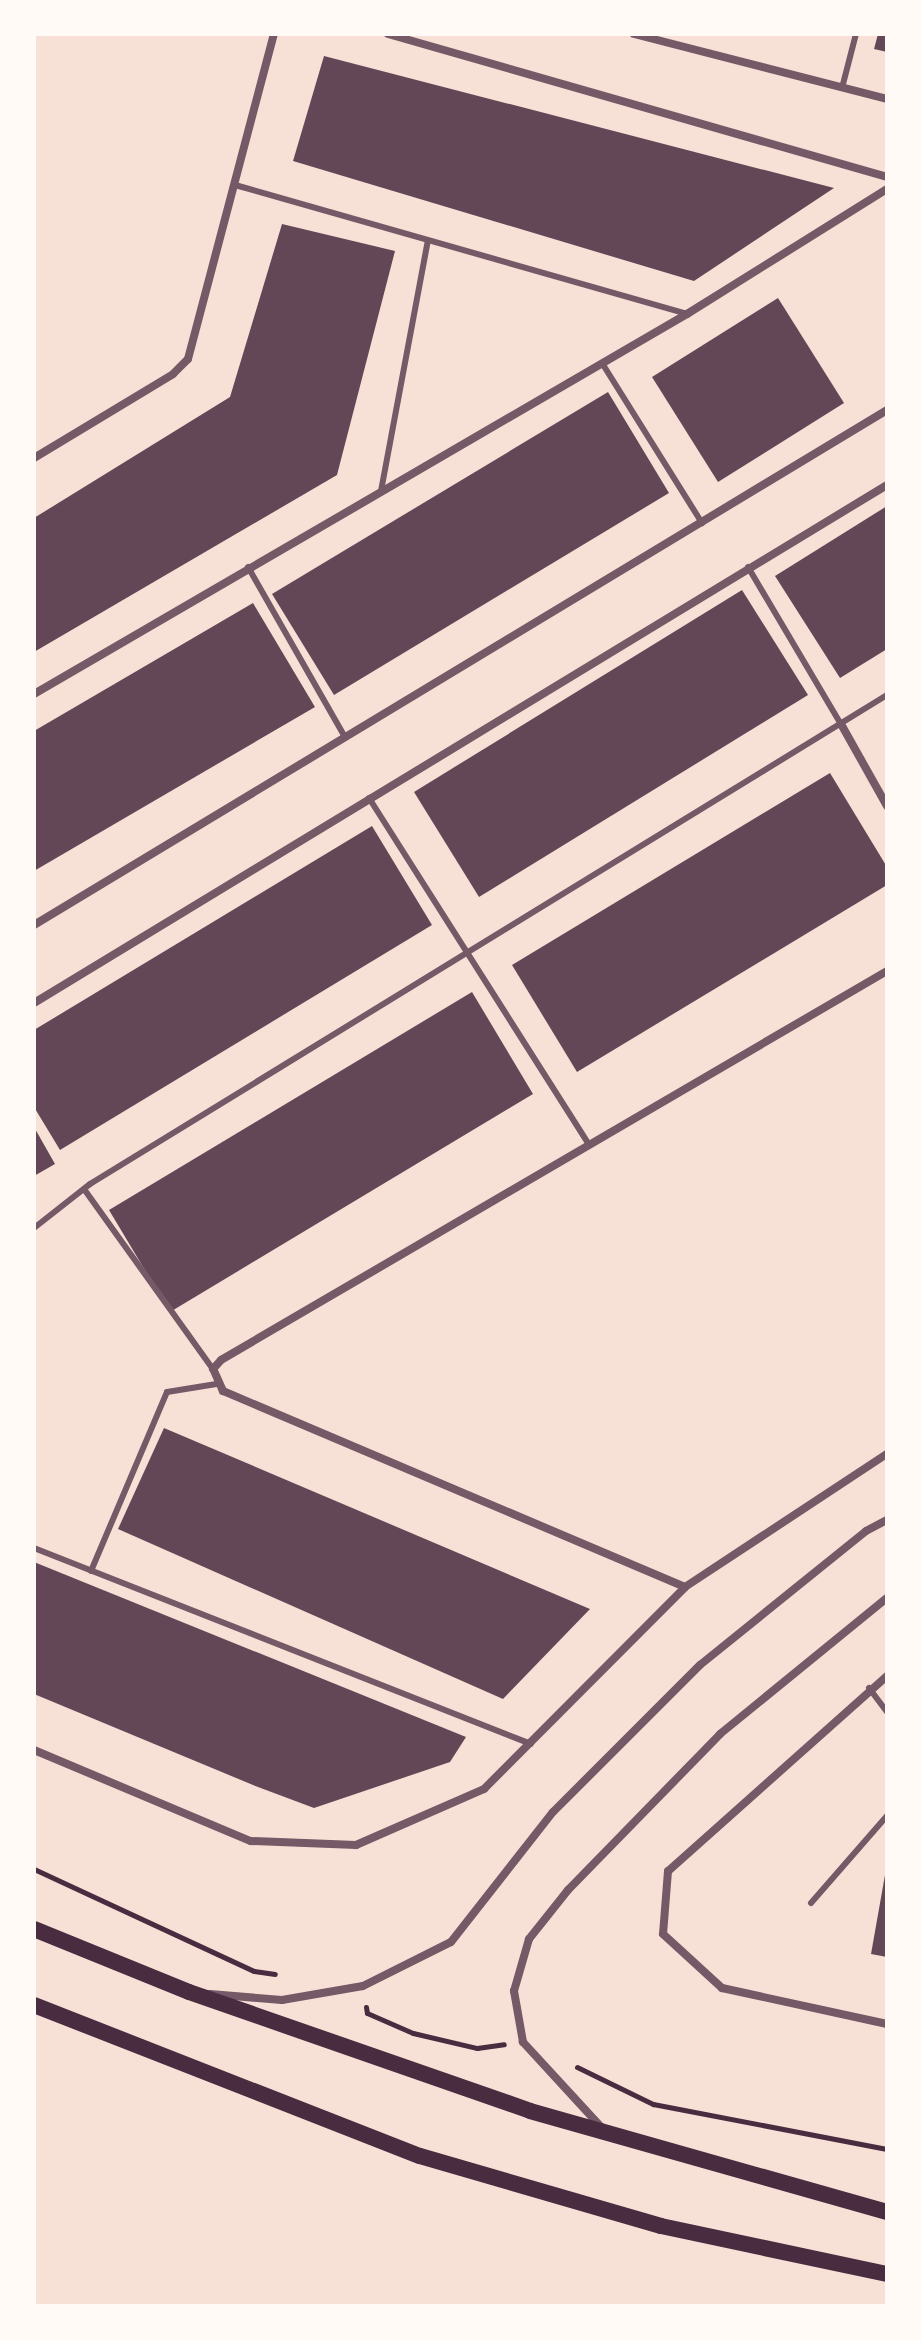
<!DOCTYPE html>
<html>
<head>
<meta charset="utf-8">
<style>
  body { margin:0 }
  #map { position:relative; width:921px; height:2340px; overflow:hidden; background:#f7e1d7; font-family:"Archivo Narrow",sans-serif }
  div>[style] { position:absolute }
  .building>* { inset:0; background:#644757 }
  .path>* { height:5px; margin:-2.5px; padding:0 2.5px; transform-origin:2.5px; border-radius:2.5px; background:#4a2c40 }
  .service>* { height:6px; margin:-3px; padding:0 3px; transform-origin:3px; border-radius:3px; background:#755966 }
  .minor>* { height:8px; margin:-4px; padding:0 4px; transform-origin:4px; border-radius:4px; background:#755966 }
  .secondary>* { height:16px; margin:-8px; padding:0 8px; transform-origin:8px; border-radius:8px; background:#4a2c40 }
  span { translate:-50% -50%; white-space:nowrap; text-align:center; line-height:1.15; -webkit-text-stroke:6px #fffaf5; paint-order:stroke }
  .frame { position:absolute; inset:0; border:36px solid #fffaf5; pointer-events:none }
</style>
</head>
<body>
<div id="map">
  <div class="building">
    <i style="clip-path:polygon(878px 34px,887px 34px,887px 52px,874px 49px)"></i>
    <i style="clip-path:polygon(324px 56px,834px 188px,694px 281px,293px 161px)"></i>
    <i style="clip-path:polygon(282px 224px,395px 251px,337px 475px,34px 652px,34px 518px,230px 397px)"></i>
    <i style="clip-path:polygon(778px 298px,844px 403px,718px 482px,652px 377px)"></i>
    <i style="clip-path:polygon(608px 392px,669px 493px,334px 695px,272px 594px)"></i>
    <i style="clip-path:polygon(887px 506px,887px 649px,840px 678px,775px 576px)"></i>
    <i style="clip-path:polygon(742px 590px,808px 695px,479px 897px,414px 792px)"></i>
    <i style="clip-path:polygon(253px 603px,315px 707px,34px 871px,34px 731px)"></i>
    <i style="clip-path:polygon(830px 773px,887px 867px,887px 885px,577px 1072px,512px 965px)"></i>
    <i style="clip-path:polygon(372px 826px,432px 925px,60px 1150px,34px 1107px,34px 1030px)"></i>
    <i style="clip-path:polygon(472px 992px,533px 1094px,170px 1312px,109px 1210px)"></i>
    <i style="clip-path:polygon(34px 1127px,55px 1164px,34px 1176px)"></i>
    <i style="clip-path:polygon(164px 1428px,590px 1609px,503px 1699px,118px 1529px)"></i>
    <i style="clip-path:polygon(34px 1562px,466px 1737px,450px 1762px,314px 1808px,253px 1785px,34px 1694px)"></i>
    <i style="clip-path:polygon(885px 1875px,887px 1875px,887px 1957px,871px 1954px)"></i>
  </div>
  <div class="path">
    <i style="left:34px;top:1869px;width:242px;rotate:24.9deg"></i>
    <i style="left:254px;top:1971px;width:21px;rotate:8deg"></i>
    <i style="left:366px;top:2007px;width:6px;rotate:81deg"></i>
    <i style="left:367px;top:2013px;width:50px;rotate:23.5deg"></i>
    <i style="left:413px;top:2033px;width:66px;rotate:13.2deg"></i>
    <i style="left:477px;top:2048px;width:27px;rotate:-8deg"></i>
    <i style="left:577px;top:2067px;width:85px;rotate:26deg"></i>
    <i style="left:653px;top:2104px;width:238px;rotate:10.9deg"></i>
  </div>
  <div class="service">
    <i style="left:842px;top:88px;width:56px;rotate:-75.5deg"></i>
    <i style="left:235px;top:185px;width:470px;rotate:15.9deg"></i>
    <i style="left:602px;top:363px;width:189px;rotate:58deg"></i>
    <i style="left:381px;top:491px;width:254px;rotate:-79.4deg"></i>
    <i style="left:248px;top:567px;width:193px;rotate:60.3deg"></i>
    <i style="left:748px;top:567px;width:182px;rotate:59.4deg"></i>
    <i style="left:369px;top:798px;width:410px;rotate:57.6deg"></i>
    <i style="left:84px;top:1189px;width:221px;rotate:54.4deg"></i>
    <i style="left:34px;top:1228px;width:71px;rotate:-38.2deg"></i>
    <i style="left:90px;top:1184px;width:935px;rotate:-31.53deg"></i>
    <i style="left:34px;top:1548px;width:534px;rotate:21.52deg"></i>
    <i style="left:91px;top:1571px;width:194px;rotate:-67deg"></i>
    <i style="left:167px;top:1392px;width:50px;rotate:-9.3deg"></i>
    <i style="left:869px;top:1688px;width:30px;rotate:53deg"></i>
    <i style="left:811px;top:1903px;width:116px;rotate:-48.9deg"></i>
  </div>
  <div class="minor">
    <i style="left:388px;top:34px;width:519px;rotate:15.99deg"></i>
    <i style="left:634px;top:34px;width:261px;rotate:14.4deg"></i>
    <i style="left:34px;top:458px;width:162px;rotate:-31.1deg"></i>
    <i style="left:173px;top:374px;width:21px;rotate:-45deg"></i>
    <i style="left:188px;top:359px;width:336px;rotate:-75.2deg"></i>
    <i style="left:34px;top:694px;width:756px;rotate:-30.2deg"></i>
    <i style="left:687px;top:314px;width:236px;rotate:-32deg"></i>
    <i style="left:841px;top:724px;width:94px;rotate:60.7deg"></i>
    <i style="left:34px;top:925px;width:996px;rotate:-31.12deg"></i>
    <i style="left:34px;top:1003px;width:998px;rotate:-31.27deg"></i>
    <i style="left:685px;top:1587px;width:502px;rotate:-157.01deg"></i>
    <i style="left:223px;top:1391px;width:24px;rotate:-114deg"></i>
    <i style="left:213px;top:1369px;width:12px;rotate:-48deg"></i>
    <i style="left:221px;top:1360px;width:771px;rotate:-30.29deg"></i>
    <i style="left:887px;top:1676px;width:293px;rotate:138.3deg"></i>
    <i style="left:668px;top:1871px;width:63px;rotate:94.5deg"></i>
    <i style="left:663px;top:1934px;width:80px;rotate:42.5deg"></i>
    <i style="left:722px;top:1988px;width:169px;rotate:12.3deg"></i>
    <i style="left:34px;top:1750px;width:235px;rotate:22.8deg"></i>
    <i style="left:251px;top:1841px;width:105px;rotate:2.2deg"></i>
    <i style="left:356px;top:1845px;width:140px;rotate:-23.6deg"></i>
    <i style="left:484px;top:1789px;width:285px;rotate:-45.1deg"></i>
    <i style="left:685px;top:1587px;width:242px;rotate:-33.4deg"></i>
    <i style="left:210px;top:1994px;width:72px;rotate:4.8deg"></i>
    <i style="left:282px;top:2000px;width:82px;rotate:-9.8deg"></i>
    <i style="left:363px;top:1986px;width:98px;rotate:-26.6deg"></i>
    <i style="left:451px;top:1942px;width:165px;rotate:-51.9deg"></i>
    <i style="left:553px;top:1812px;width:208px;rotate:-45deg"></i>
    <i style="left:700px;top:1665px;width:213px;rotate:-38.9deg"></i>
    <i style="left:866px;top:1531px;width:24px;rotate:-28deg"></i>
    <i style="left:602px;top:2128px;width:117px;rotate:-132.6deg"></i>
    <i style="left:523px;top:2042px;width:52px;rotate:-100deg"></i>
    <i style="left:514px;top:1991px;width:54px;rotate:-73.9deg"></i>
    <i style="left:529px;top:1939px;width:63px;rotate:-51.5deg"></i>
    <i style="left:568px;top:1890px;width:218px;rotate:-45.7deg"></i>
    <i style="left:720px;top:1734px;width:215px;rotate:-39.2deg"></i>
  </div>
  <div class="secondary">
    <i style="left:34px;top:1929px;width:167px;rotate:22.1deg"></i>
    <i style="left:189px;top:1992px;width:361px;rotate:19.2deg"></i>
    <i style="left:530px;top:2111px;width:371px;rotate:15.8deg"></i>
    <i style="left:34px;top:2005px;width:414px;rotate:21.4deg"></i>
    <i style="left:420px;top:2156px;width:251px;rotate:16.2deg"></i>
    <i style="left:661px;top:2226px;width:231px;rotate:12deg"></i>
  </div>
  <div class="frame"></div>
</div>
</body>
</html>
